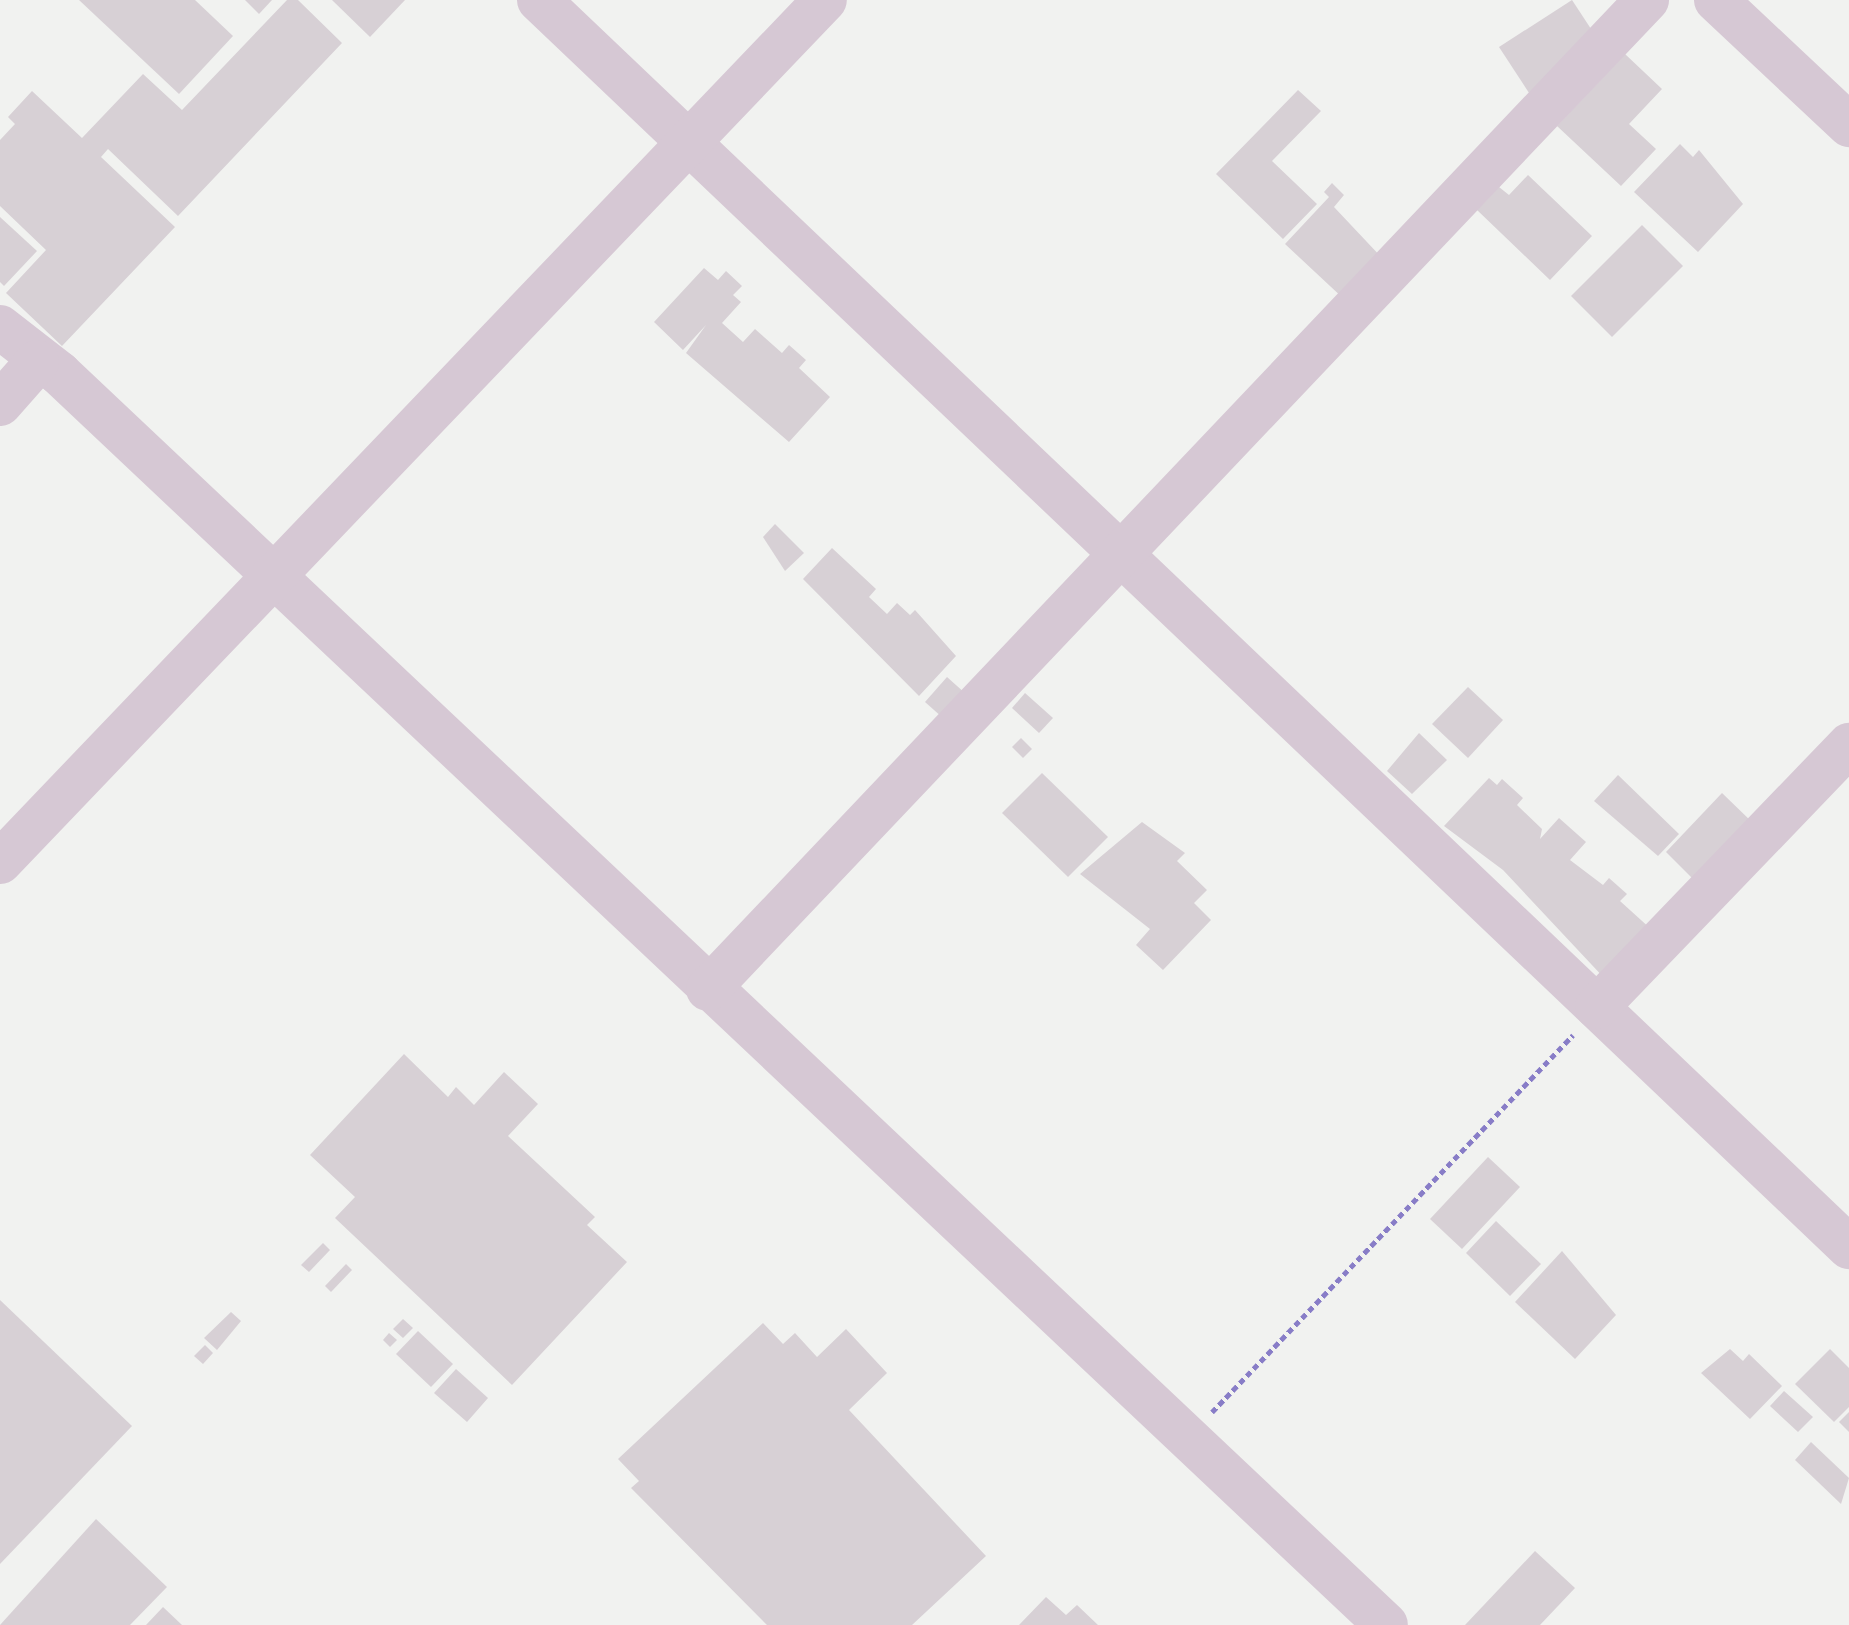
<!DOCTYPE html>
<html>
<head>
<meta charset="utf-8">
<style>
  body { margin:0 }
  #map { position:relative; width:1849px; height:1625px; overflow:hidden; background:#f1f2f0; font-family:"PT Sans",sans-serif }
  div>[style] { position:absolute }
  .building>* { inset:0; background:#d7d0d5 }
  .path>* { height:5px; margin-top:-2.5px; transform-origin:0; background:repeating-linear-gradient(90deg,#887dc7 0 6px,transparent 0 10px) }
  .minor>* { height:44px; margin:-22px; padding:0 22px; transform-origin:22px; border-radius:22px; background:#d6c8d4 }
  span { translate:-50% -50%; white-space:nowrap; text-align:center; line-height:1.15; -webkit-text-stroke:6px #fff; paint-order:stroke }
</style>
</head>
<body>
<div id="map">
  <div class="building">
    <i style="clip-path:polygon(79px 0,195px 0,233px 36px,179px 94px)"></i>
    <i style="clip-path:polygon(245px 0,272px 0,259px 14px)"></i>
    <i style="clip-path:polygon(287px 0,298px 0,342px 43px,178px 216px,108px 149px,101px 157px,175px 227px,62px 346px,6px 293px,46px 250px,0 206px,0 140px,15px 124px,8px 117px,32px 91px,82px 138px,143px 74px,182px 110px)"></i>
    <i style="clip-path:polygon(332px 0,405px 0,370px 37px)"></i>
    <i style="clip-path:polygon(1572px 0,1595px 35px,1533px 99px,1499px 47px)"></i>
    <i style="clip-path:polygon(1625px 54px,1662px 89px,1629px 124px,1656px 149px,1621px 186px,1557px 126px)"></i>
    <i style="clip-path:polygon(1298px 90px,1321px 111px,1272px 161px,1317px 204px,1283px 239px,1216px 174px)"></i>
    <i style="clip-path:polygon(1680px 144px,1693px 157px,1699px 150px,1743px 204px,1698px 252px,1634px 192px)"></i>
    <i style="clip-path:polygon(1528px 175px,1592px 236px,1550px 280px,1477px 210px,1499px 187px,1509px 195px)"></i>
    <i style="clip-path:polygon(1332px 183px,1344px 195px,1334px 207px,1383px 259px,1345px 300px,1285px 244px,1329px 197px,1324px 192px)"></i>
    <i style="clip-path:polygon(0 217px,37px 251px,4px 286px,0 282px)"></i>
    <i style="clip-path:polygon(1642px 225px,1683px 266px,1612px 337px,1571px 296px)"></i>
    <i style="clip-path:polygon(704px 268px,718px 280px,726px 271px,742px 286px,733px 295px,741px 302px,722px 323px,743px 342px,755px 329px,782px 353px,789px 345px,806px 360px,799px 368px,830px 397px,789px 442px,686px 353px,706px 325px,683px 350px,654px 322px)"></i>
    <i style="clip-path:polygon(775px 524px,804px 553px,785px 571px,763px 537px)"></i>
    <i style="clip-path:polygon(832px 548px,876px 589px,869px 597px,887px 614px,897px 603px,910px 615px,915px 610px,956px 656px,919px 696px,803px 579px)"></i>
    <i style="clip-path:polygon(947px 677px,966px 694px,943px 718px,925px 702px)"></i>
    <i style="clip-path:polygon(1468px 687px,1503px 720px,1468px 758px,1432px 724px)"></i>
    <i style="clip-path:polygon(1025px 693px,1053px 718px,1039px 733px,1012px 708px)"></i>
    <i style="clip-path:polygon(1419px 733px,1447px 760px,1412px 794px,1387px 771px)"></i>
    <i style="clip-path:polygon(1021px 738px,1032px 749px,1023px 758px,1012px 747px)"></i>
    <i style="clip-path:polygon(1042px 773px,1108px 837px,1068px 877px,1002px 813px)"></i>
    <i style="clip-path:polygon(1618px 775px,1679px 834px,1658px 856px,1594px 801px)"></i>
    <i style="clip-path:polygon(1489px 778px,1497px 785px,1502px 779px,1523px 798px,1517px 805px,1542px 829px,1540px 839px,1559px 818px,1586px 842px,1570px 860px,1603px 885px,1609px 878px,1627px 894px,1620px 901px,1652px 930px,1606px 980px,1503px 870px,1444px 826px)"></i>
    <i style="clip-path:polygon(1722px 793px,1753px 823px,1696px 882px,1666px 852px)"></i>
    <i style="clip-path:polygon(1142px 822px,1185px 853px,1177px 861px,1207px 890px,1194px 903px,1211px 920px,1163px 970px,1136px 945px,1150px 929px,1080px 874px)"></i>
    <i style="clip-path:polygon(404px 1054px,448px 1097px,456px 1087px,474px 1105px,504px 1072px,538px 1104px,508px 1136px,595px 1217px,587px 1225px,627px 1262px,512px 1385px,335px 1218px,355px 1197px,310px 1155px)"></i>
    <i style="clip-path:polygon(1488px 1157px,1520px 1187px,1462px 1249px,1430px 1219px)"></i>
    <i style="clip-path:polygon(1496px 1221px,1541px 1264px,1510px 1296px,1466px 1253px)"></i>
    <i style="clip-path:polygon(323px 1243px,330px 1250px,309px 1272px,301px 1265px)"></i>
    <i style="clip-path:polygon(1562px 1251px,1616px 1315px,1575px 1359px,1515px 1302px)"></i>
    <i style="clip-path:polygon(346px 1264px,352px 1270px,331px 1292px,325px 1286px)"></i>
    <i style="clip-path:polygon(0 1300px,132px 1426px,0 1564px)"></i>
    <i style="clip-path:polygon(231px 1312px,241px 1321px,217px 1350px,204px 1338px)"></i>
    <i style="clip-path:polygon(403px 1319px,413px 1328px,403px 1338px,393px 1329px)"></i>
    <i style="clip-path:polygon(763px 1323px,783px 1344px,795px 1333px,817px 1357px,846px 1329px,887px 1373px,849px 1410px,986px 1556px,912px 1625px,767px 1625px,631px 1488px,639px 1481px,618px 1459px)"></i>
    <i style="clip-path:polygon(418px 1331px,453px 1364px,431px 1387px,396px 1354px)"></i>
    <i style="clip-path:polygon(389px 1333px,397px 1340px,390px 1347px,383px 1340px)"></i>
    <i style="clip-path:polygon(205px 1345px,213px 1353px,203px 1364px,194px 1356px)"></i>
    <i style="clip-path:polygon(1730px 1349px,1743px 1361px,1749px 1354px,1782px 1386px,1750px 1419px,1701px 1373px)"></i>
    <i style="clip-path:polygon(1830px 1349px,1849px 1368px,1849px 1407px,1834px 1422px,1795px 1384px)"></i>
    <i style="clip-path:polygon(456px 1369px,488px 1398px,467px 1422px,434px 1393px)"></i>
    <i style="clip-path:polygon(1784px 1391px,1813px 1417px,1798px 1432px,1770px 1406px)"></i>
    <i style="clip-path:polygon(1849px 1412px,1849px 1432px,1839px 1422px)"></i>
    <i style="clip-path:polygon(1811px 1442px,1849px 1478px,1841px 1504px,1795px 1460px)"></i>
    <i style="clip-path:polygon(96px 1519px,167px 1587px,130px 1625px,0 1625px)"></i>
    <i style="clip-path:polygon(1535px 1551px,1575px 1588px,1540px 1625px,1465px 1625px)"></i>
    <i style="clip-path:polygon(1046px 1597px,1066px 1615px,1077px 1605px,1098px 1625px,1019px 1625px)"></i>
    <i style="clip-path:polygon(163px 1607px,182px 1625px,146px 1625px)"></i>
  </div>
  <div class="path">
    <i style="left:1212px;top:1412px;width:522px;rotate:-46.24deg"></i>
  </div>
  <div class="minor">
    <i style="left:539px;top:0;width:1809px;rotate:43.59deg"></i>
    <i style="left:1716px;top:0;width:183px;rotate:43.2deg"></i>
    <i style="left:0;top:327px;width:75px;rotate:37.9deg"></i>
    <i style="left:59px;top:373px;width:1824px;rotate:43.33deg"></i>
    <i style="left:0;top:404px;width:56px;rotate:-48.6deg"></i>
    <i style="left:0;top:862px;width:1193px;rotate:-46.26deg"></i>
    <i style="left:708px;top:989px;width:1364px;rotate:-46.49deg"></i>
    <i style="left:1597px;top:1007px;width:364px;rotate:-46.1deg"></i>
  </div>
</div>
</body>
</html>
